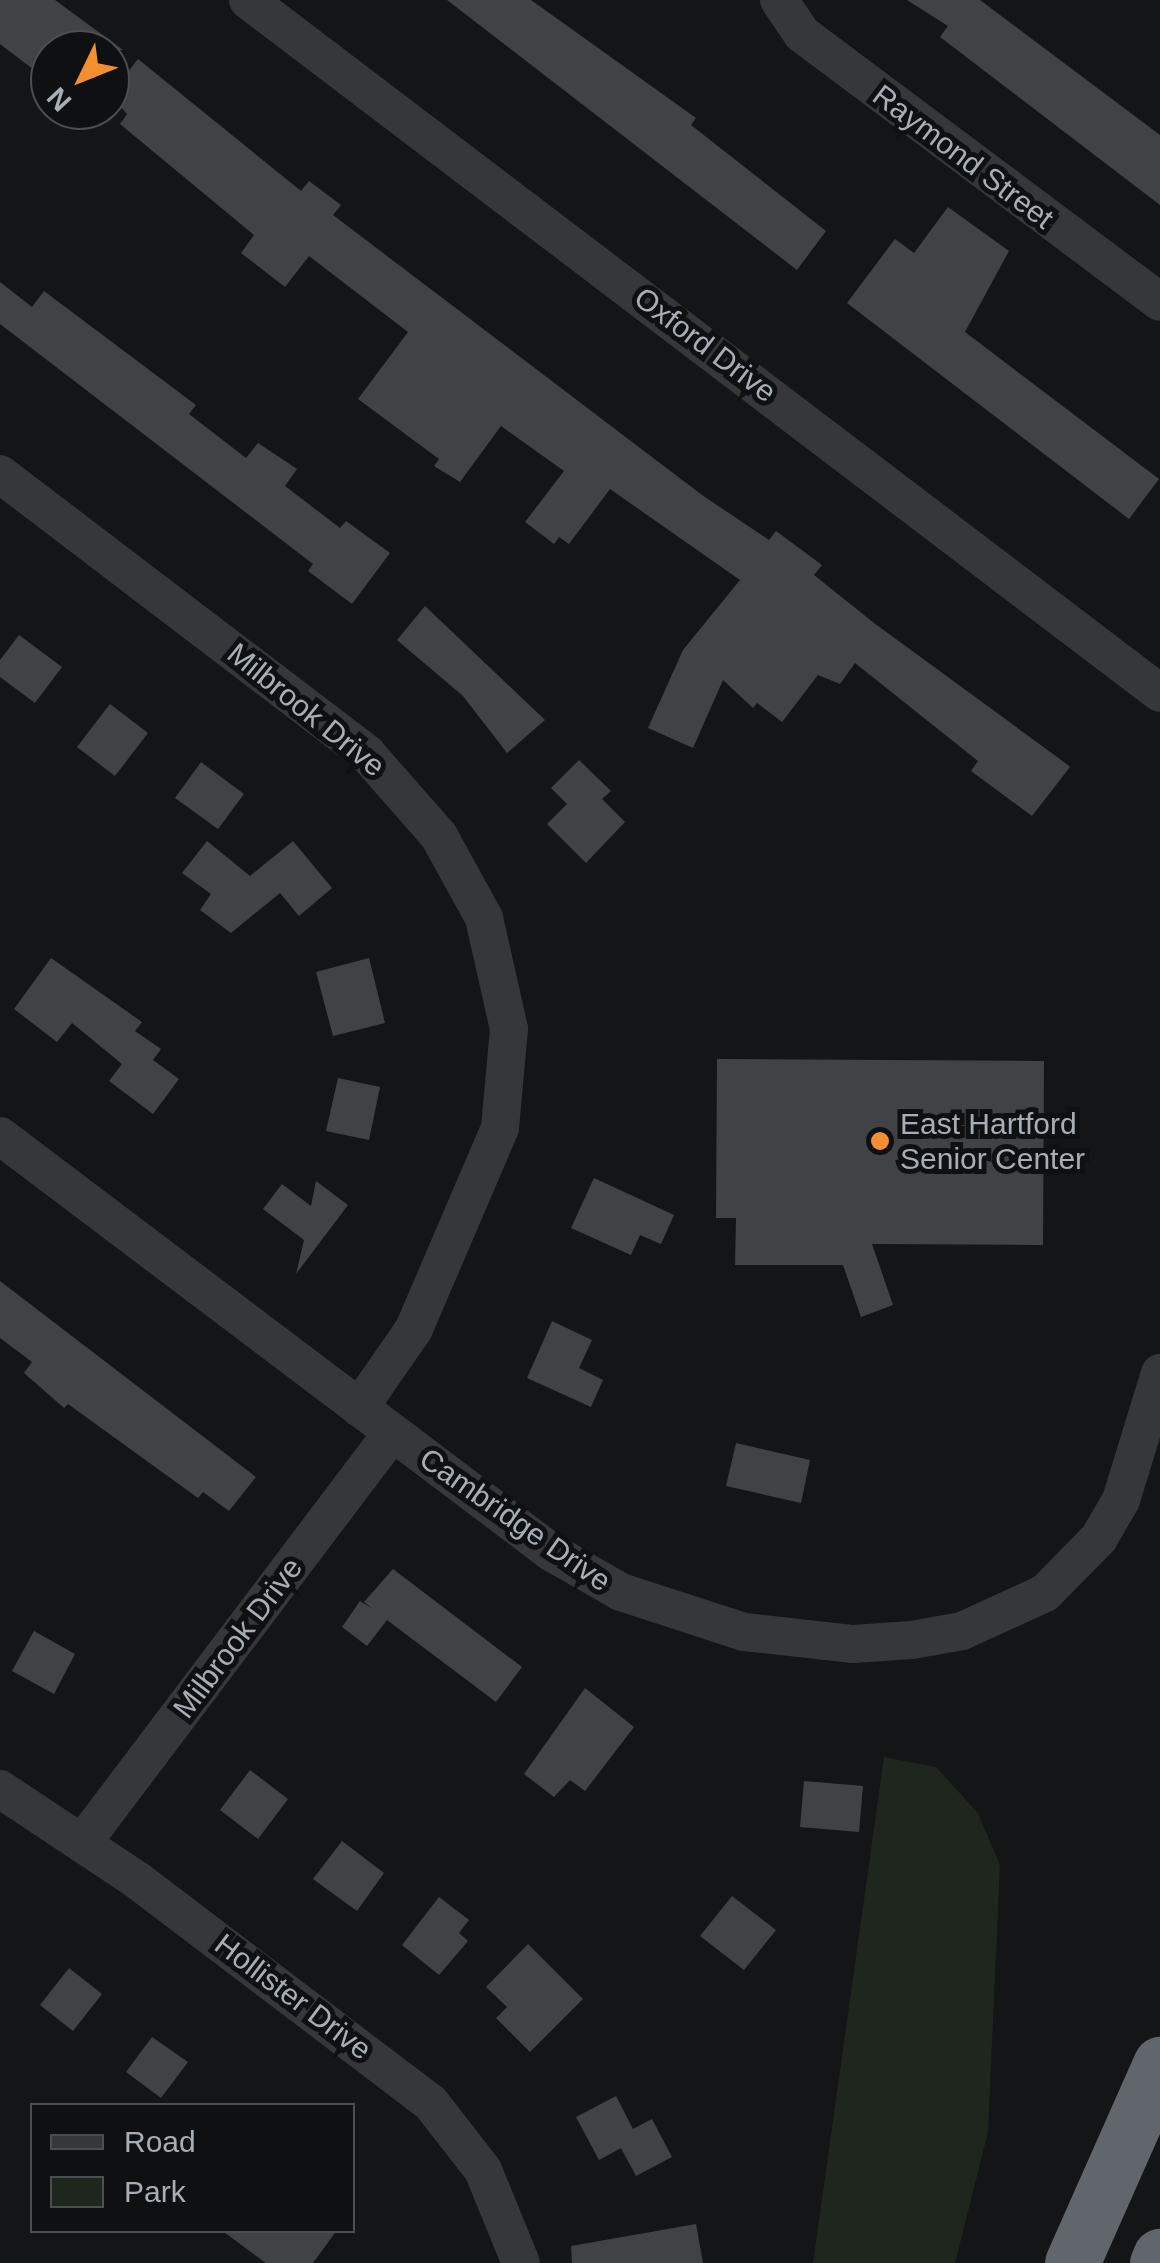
<!DOCTYPE html>
<html>
<head>
<meta charset="utf-8">
<style>
  body { margin:0 }
  #map { position:relative; width:1160px; height:2263px; overflow:hidden; background:#141516; font-family:Arial,sans-serif }
  div>[style] { position:absolute }
  .green>* { inset:0; background:#1e261e }
  .building>* { inset:0; background:#404346 }
  .minor>* { height:38px; margin:-19px; padding:0 19px; transform-origin:19px; border-radius:19px; background:#35373b }
  .motorway>* { height:55px; margin:-27.5px; padding:0 27.5px; transform-origin:27.5px; border-radius:27.5px; background:#61666c }
  .dots>* { width:28px; height:28px; translate:-50% -50%; box-sizing:border-box; border:5px solid #0f1011; border-radius:50% }
  span { translate:-50% -50%; white-space:nowrap; text-align:center; line-height:1.15; -webkit-text-stroke:10px #0f1011; paint-order:stroke }
  .street-label { font-size:30px; color:#a6aeb7 }
  .poi-label { font-size:30px; color:#a6aeb7 }
  .left { translate:0 -50%; text-align:left }
  .legend { position:absolute; left:30px; top:2103px; width:325px; height:130px; box-sizing:border-box; background:#0f1011; border:2px solid #4b4f53; margin:0; padding:12px 18px; list-style:none; font-size:30px; color:#a6aeb7 }
  .legend li { display:flex; align-items:center; gap:20px; height:50px }
  .legend b { width:50px; border:2px solid #4b4f53 }
  .north { position:absolute; left:30px; top:30px; width:100px; height:100px; box-sizing:border-box; background:#0f1011; border:2px solid #4b4f53; border-radius:50%; rotate:227deg; font-size:28px; font-weight:700; line-height:40px; text-align:center; color:#a6aeb7 }
  .north::after { content:''; display:block; margin:auto; width:35px; height:45px; background:#f48e2e; clip-path:polygon(50% 0,100% 100%,50% 72%,0 100%) }
</style>
</head>
<body>
<div id="map">
  <div class="green">
    <i style="clip-path:polygon(884px 1757px,936px 1767px,978px 1813px,1000px 1865px,988px 2132px,955px 2263px,813px 2263px)"></i>
  </div>
  <div class="building">
    <i style="clip-path:polygon(0 0,55px 0,123px 50px,50px 50px,50px 82px,0 44px)"></i>
    <i style="clip-path:polygon(447px 0,531px 0,696px 118px,691px 125px,826px 231px,797px 270px)"></i>
    <i style="clip-path:polygon(907px 0,980px 0,1160px 135px,1160px 205px,940px 37px,948px 26px)"></i>
    <i style="clip-path:polygon(138px 59px,301px 191px,309px 181px,341px 205px,333px 215px,702px 495px,769px 540px,776px 531px,822px 565px,814px 575px,874px 623px,1064px 762px,1070px 767px,1032px 816px,971px 771px,978px 761px,855px 663px,840px 684px,818px 675px,782px 722px,757px 703px,753px 708px,723px 680px,693px 748px,648px 728px,683px 650px,740px 580px,610px 489px,569px 544px,559px 537px,554px 544px,525px 522px,564px 471px,501px 426px,460px 482px,434px 466px,439px 459px,358px 399px,408px 332px,309px 256px,285px 287px,241px 253px,254px 235px,120px 124px,127px 114px,110px 95px)"></i>
    <i style="clip-path:polygon(948px 207px,1009px 251px,965px 332px,1159px 479px,1129px 519px,847px 303px,895px 239px,914px 253px)"></i>
    <i style="clip-path:polygon(0 282px,32px 307px,44px 291px,196px 405px,189px 414px,246px 458px,258px 443px,297px 469px,285px 486px,340px 528px,346px 521px,390px 553px,352px 604px,308px 571px,313px 564px,0 324px)"></i>
    <i style="clip-path:polygon(425px 606px,545px 720px,507px 753px,463px 696px,397px 640px)"></i>
    <i style="clip-path:polygon(19px 635px,62px 667px,35px 703px,0 677px,0 660px)"></i>
    <i style="clip-path:polygon(110px 704px,148px 733px,115px 776px,77px 747px)"></i>
    <i style="clip-path:polygon(579px 760px,611px 791px,602px 799px,625px 822px,586px 863px,547px 824px,567px 804px,551px 788px)"></i>
    <i style="clip-path:polygon(201px 762px,244px 794px,218px 829px,175px 798px)"></i>
    <i style="clip-path:polygon(207px 841px,250px 876px,293px 841px,332px 888px,299px 916px,280px 893px,231px 933px,200px 910px,211px 894px,182px 873px)"></i>
    <i style="clip-path:polygon(51px 958px,142px 1022px,135px 1031px,161px 1049px,153px 1060px,179px 1079px,153px 1114px,109px 1081px,122px 1064px,72px 1023px,57px 1042px,14px 1009px)"></i>
    <i style="clip-path:polygon(369px 958px,385px 1023px,333px 1036px,316px 972px)"></i>
    <i style="clip-path:polygon(717px 1059px,1044px 1061px,1043px 1245px,872px 1244px,893px 1305px,861px 1317px,843px 1265px,735px 1265px,736px 1218px,716px 1218px)"></i>
    <i style="clip-path:polygon(338px 1078px,380px 1087px,369px 1140px,326px 1131px)"></i>
    <i style="clip-path:polygon(594px 1178px,674px 1215px,661px 1244px,640px 1235px,631px 1255px,571px 1228px)"></i>
    <i style="clip-path:polygon(316px 1181px,348px 1205px,296px 1274px,304px 1240px,263px 1209px,282px 1184px,311px 1206px)"></i>
    <i style="clip-path:polygon(0 1281px,256px 1477px,229px 1511px,203px 1492px,198px 1498px,68px 1404px,64px 1408px,24px 1373px,32px 1362px,0 1338px)"></i>
    <i style="clip-path:polygon(552px 1321px,592px 1340px,579px 1368px,603px 1380px,591px 1407px,527px 1378px)"></i>
    <i style="clip-path:polygon(736px 1443px,810px 1460px,801px 1503px,726px 1486px)"></i>
    <i style="clip-path:polygon(393px 1569px,522px 1667px,496px 1702px,387px 1620px,367px 1646px,342px 1627px,360px 1601px,373px 1609px,364px 1602px)"></i>
    <i style="clip-path:polygon(34px 1631px,75px 1654px,54px 1694px,12px 1671px)"></i>
    <i style="clip-path:polygon(585px 1688px,634px 1727px,585px 1791px,570px 1780px,554px 1797px,524px 1774px)"></i>
    <i style="clip-path:polygon(250px 1770px,288px 1799px,258px 1839px,220px 1810px)"></i>
    <i style="clip-path:polygon(804px 1781px,863px 1786px,859px 1832px,800px 1827px)"></i>
    <i style="clip-path:polygon(342px 1841px,384px 1873px,357px 1911px,313px 1879px)"></i>
    <i style="clip-path:polygon(732px 1896px,776px 1930px,744px 1970px,700px 1936px)"></i>
    <i style="clip-path:polygon(439px 1897px,469px 1920px,459px 1933px,468px 1941px,439px 1975px,402px 1945px)"></i>
    <i style="clip-path:polygon(528px 1944px,583px 1999px,530px 2052px,496px 2018px,507px 2007px,486px 1987px)"></i>
    <i style="clip-path:polygon(69px 1968px,102px 1994px,73px 2031px,40px 2005px)"></i>
    <i style="clip-path:polygon(152px 2037px,188px 2062px,161px 2098px,126px 2072px)"></i>
    <i style="clip-path:polygon(616px 2096px,633px 2129px,652px 2119px,672px 2157px,636px 2176px,621px 2148px,599px 2160px,576px 2117px)"></i>
    <i style="clip-path:polygon(696px 2224px,703px 2263px,572px 2263px,571px 2246px)"></i>
    <i style="clip-path:polygon(221px 2230px,337px 2230px,313px 2263px,266px 2263px)"></i>
  </div>
  <div class="minor">
    <i style="left:248px;top:0;width:1145px;rotate:37.23deg"></i>
    <i style="left:779px;top:0;width:41px;rotate:55.9deg"></i>
    <i style="left:802px;top:34px;width:447px;rotate:36.8deg"></i>
    <i style="left:0;top:474px;width:462px;rotate:37.3deg"></i>
    <i style="left:367px;top:754px;width:109px;rotate:48.7deg"></i>
    <i style="left:439px;top:836px;width:94px;rotate:61.2deg"></i>
    <i style="left:484px;top:918px;width:114px;rotate:77.3deg"></i>
    <i style="left:509px;top:1029px;width:99px;rotate:95.2deg"></i>
    <i style="left:500px;top:1128px;width:219px;rotate:113.2deg"></i>
    <i style="left:414px;top:1329px;width:96px;rotate:124.8deg"></i>
    <i style="left:0;top:1136px;width:690px;rotate:37.05deg"></i>
    <i style="left:551px;top:1552px;width:81px;rotate:29.7deg"></i>
    <i style="left:621px;top:1592px;width:129px;rotate:18deg"></i>
    <i style="left:744px;top:1632px;width:110px;rotate:6.3deg"></i>
    <i style="left:853px;top:1644px;width:59px;rotate:-3.9deg"></i>
    <i style="left:912px;top:1640px;width:51px;rotate:-10.2deg"></i>
    <i style="left:962px;top:1631px;width:91px;rotate:-24.6deg"></i>
    <i style="left:1045px;top:1593px;width:77px;rotate:-45.5deg"></i>
    <i style="left:1099px;top:1538px;width:44px;rotate:-59.9deg"></i>
    <i style="left:1121px;top:1500px;width:133px;rotate:-72.9deg"></i>
    <i style="left:0;top:1789px;width:164px;rotate:33.6deg"></i>
    <i style="left:137px;top:1880px;width:368px;rotate:37.2deg"></i>
    <i style="left:430px;top:2102px;width:86px;rotate:52.1deg"></i>
    <i style="left:483px;top:2170px;width:100px;rotate:67.8deg"></i>
    <i style="left:83px;top:1842px;width:513px;rotate:-52.93deg"></i>
  </div>
  <div class="motorway">
    <i style="left:1072px;top:2263px;width:218px;rotate:-66.1deg"></i>
    <i style="left:1157px;top:2263px;width:8px;rotate:-67deg"></i>
  </div>
  <div class="dots">
    <i style="left:880px;top:1141px;background:#f48e2e"></i>
  </div>
  <div class="street-label">
    <span style="left:963px;top:157px;rotate:37deg">Raymond Street</span>
    <span style="left:705px;top:345px;rotate:37deg">Oxford Drive</span>
    <span style="left:306px;top:710px;rotate:39deg">Milbrook Drive</span>
    <span style="left:515px;top:1520px;rotate:35deg">Cambridge Drive</span>
    <span style="left:238px;top:1638px;rotate:-53deg">Milbrook Drive</span>
    <span style="left:293px;top:1997px;rotate:37deg">Hollister Drive</span>
  </div>
  <div class="poi-label">
    <span class="left" style="left:900px;top:1141px">East Hartford<br>Senior Center</span>
  </div>
  <ul class="legend">
  <li><b style="height:12px;background:#35373b"></b>Road</li>
  <li><b style="height:28px;background:#1e261e"></b>Park</li>
  </ul>
  <div class="north">N</div>
</div>
</body>
</html>
